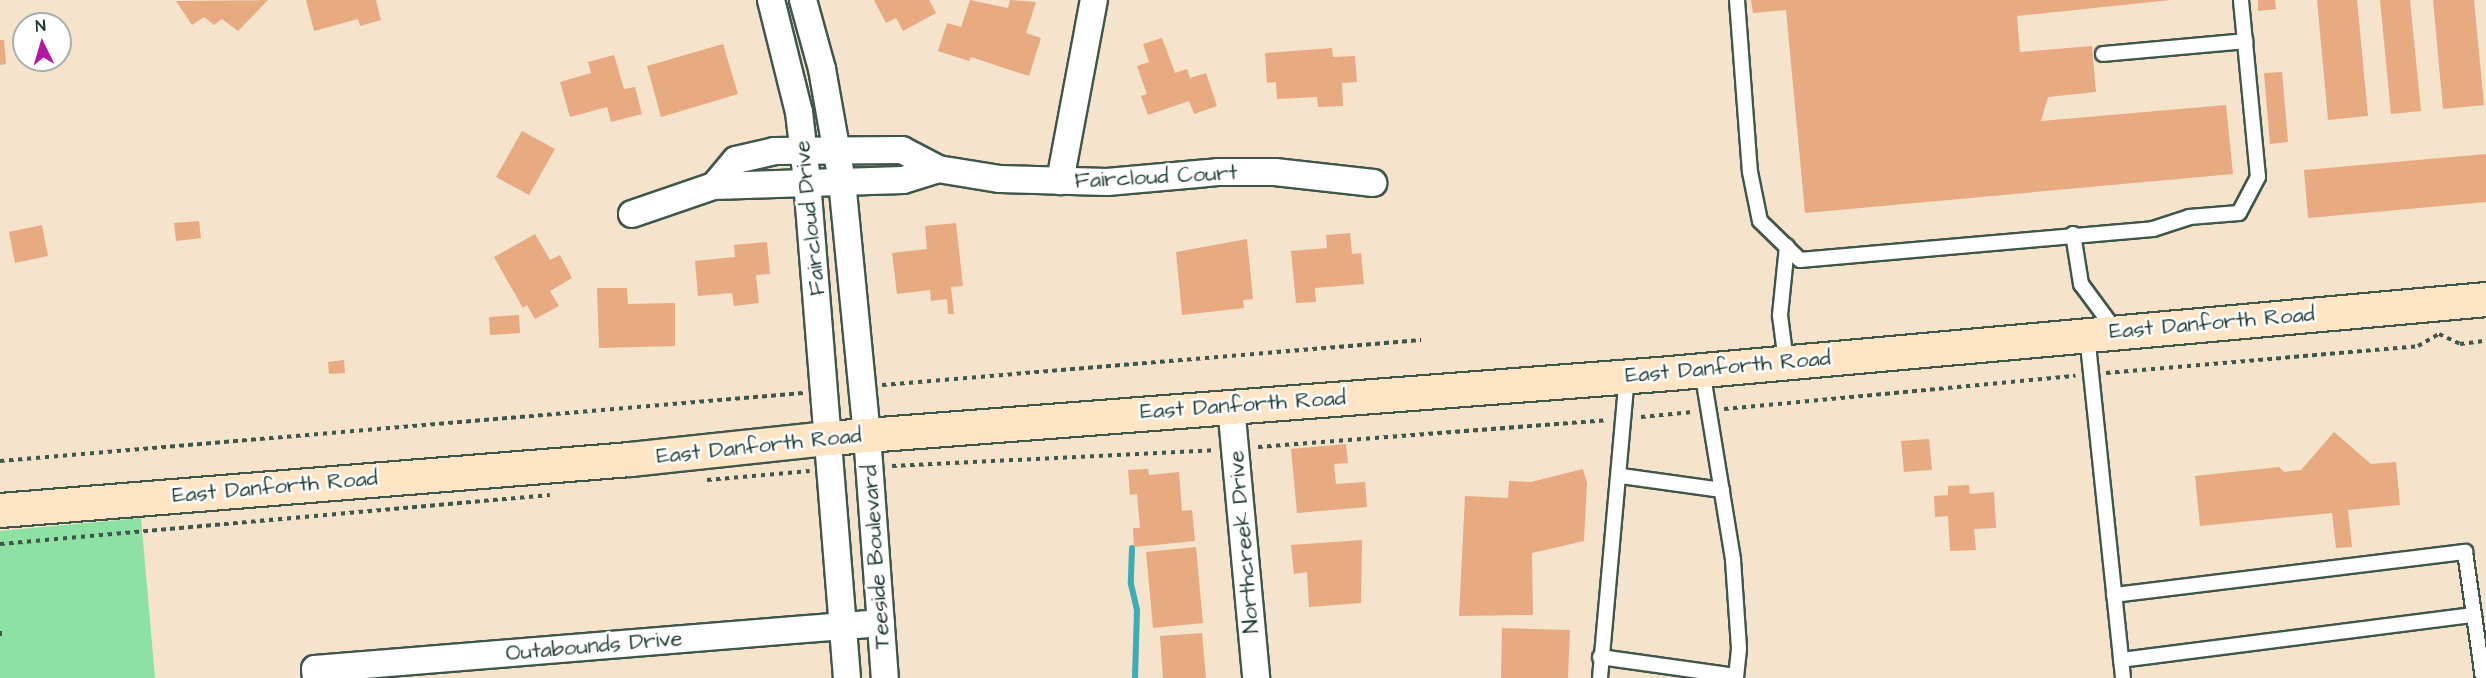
<!DOCTYPE html>
<html>
<head>
<meta charset="utf-8">
<style>
  body { margin:0 }
  #map { position:relative; width:2486px; height:678px; overflow:hidden; background:#f5e3cc; font-family:"Architects Daughter",sans-serif }
  div>[style] { position:absolute }
  .green>* { inset:0; background:#8de1a2 }
  .stream>* { height:6px; margin:-3px; padding:0 3px; transform-origin:3px; border-radius:3px; background:#3cacb9 }
  .building>* { inset:0; background:#e7aa81 }
  .path>* { height:4px; margin-top:-2px; transform-origin:0; background:repeating-linear-gradient(90deg,#3f564b 0 4.5px,transparent 0 9px) }
  .roads { filter:drop-shadow(2px 0 #3f564b) drop-shadow(-2px 0 #3f564b) drop-shadow(0 2px #3f564b) drop-shadow(0 -2px #3f564b) }
  .lane>* { height:14px; margin:-7px; padding:0 7px; transform-origin:7px; border-radius:7px; background:#fff }
  .street>* { height:26px; margin:-13px; padding:0 13px; transform-origin:13px; border-radius:13px; background:#fff }
  .secondary>* { height:33px; margin:-16.5px; padding:0 16.5px; transform-origin:16.5px; border-radius:16.5px; background:#fde5c5 }
  span { translate:-50% -50%; white-space:nowrap; text-align:center; line-height:1.15; -webkit-text-stroke:5px #fff; paint-order:stroke }
  .street-label { font-size:22px; color:#1f3d34 }
  .north { position:absolute; left:12px; top:12px; width:60px; height:60px; box-sizing:border-box; background:#fff; border:2px solid #a5b1ae; border-radius:50%; rotate:355deg; font-size:16px; font-weight:700; line-height:24px; text-align:center; color:#1f3d34 }
  .north::after { content:''; display:block; margin:auto; width:21px; height:27px; background:#b5179e; clip-path:polygon(50% 0,100% 100%,50% 72%,0 100%) }
</style>
</head>
<body>
<div id="map">
  <div class="green">
    <i style="clip-path:polygon(141px 518px,155px 678px,0 678px,0 531px)"></i>
  </div>
  <div class="stream">
    <i style="left:1132px;top:548px;width:36px;rotate:92deg"></i>
    <i style="left:1131px;top:584px;width:27px;rotate:77deg"></i>
    <i style="left:1137px;top:610px;width:68px;rotate:91.7deg"></i>
  </div>
  <div class="building">
    <i style="clip-path:polygon(268px 0,238px 31px,222px 19px,214px 25px,204px 17px,192px 25px,176px 1px)"></i>
    <i style="clip-path:polygon(306px 0,376px 0,381px 20px,360px 26px,358px 19px,314px 31px)"></i>
    <i style="clip-path:polygon(874px 0,929px 0,936px 13px,903px 31px,896px 18px,886px 23px)"></i>
    <i style="clip-path:polygon(970px 0,1008px 8px,1010px 0,1036px 2px,1026px 33px,1041px 38px,1029px 76px,971px 57px,969px 61px,938px 51px,947px 23px,961px 27px)"></i>
    <i style="clip-path:polygon(1751px 0,2171px 0,2017px 16px,2020px 52px,2092px 46px,2096px 92px,2048px 97px,2041px 121px,2226px 105px,2233px 174px,1805px 213px,1786px 10px,1753px 13px)"></i>
    <i style="clip-path:polygon(2258px 0,2275px 0,2276px 9px,2258px 11px)"></i>
    <i style="clip-path:polygon(2317px 0,2357px 0,2368px 116px,2328px 120px)"></i>
    <i style="clip-path:polygon(2380px 0,2410px 0,2421px 111px,2391px 114px)"></i>
    <i style="clip-path:polygon(2433px 0,2474px 0,2484px 105px,2443px 109px)"></i>
    <i style="clip-path:polygon(1162px 38px,1175px 73px,1187px 69px,1190px 78px,1206px 73px,1217px 106px,1194px 114px,1189px 101px,1148px 115px,1141px 96px,1147px 94px,1137px 66px,1149px 62px,1143px 44px)"></i>
    <i style="clip-path:polygon(0 40px,4px 40px,6px 64px,0 65px)"></i>
    <i style="clip-path:polygon(723px 44px,738px 94px,661px 117px,647px 66px)"></i>
    <i style="clip-path:polygon(1332px 48px,1333px 57px,1355px 56px,1357px 82px,1342px 83px,1343px 106px,1318px 107px,1317px 97px,1277px 99px,1276px 82px,1267px 83px,1265px 53px)"></i>
    <i style="clip-path:polygon(614px 55px,624px 89px,635px 87px,642px 114px,611px 122px,607px 107px,570px 117px,560px 82px,591px 73px,588px 62px)"></i>
    <i style="clip-path:polygon(2282px 72px,2288px 142px,2270px 144px,2264px 73px)"></i>
    <i style="clip-path:polygon(522px 131px,555px 149px,529px 195px,496px 177px)"></i>
    <i style="clip-path:polygon(2486px 154px,2486px 202px,2308px 218px,2304px 170px)"></i>
    <i style="clip-path:polygon(199px 221px,201px 238px,176px 241px,174px 223px)"></i>
    <i style="clip-path:polygon(956px 223px,963px 286px,951px 287px,954px 314px,948px 314px,947px 299px,931px 301px,930px 290px,897px 294px,892px 253px,927px 249px,925px 226px)"></i>
    <i style="clip-path:polygon(42px 225px,48px 256px,15px 263px,9px 232px)"></i>
    <i style="clip-path:polygon(1350px 233px,1352px 254px,1361px 253px,1364px 284px,1315px 288px,1316px 302px,1296px 303px,1291px 251px,1327px 248px,1326px 235px)"></i>
    <i style="clip-path:polygon(535px 234px,550px 260px,560px 255px,572px 278px,550px 291px,559px 306px,535px 319px,527px 305px,523px 308px,494px 257px)"></i>
    <i style="clip-path:polygon(1247px 239px,1253px 299px,1243px 300px,1244px 308px,1182px 315px,1176px 252px)"></i>
    <i style="clip-path:polygon(767px 242px,770px 274px,756px 275px,759px 303px,734px 306px,732px 293px,698px 296px,695px 261px,735px 257px,734px 245px)"></i>
    <i style="clip-path:polygon(597px 288px,627px 288px,628px 304px,675px 303px,675px 346px,599px 348px)"></i>
    <i style="clip-path:polygon(519px 315px,520px 333px,490px 335px,489px 317px)"></i>
    <i style="clip-path:polygon(344px 360px,345px 373px,329px 374px,328px 362px)"></i>
    <i style="clip-path:polygon(2334px 432px,2371px 464px,2396px 462px,2400px 505px,2348px 510px,2352px 547px,2336px 548px,2332px 513px,2200px 526px,2195px 476px,2279px 467px,2284px 472px,2301px 470px)"></i>
    <i style="clip-path:polygon(1929px 439px,1932px 470px,1904px 472px,1901px 441px)"></i>
    <i style="clip-path:polygon(1346px 444px,1348px 463px,1334px 464px,1336px 484px,1365px 482px,1367px 507px,1297px 513px,1291px 449px)"></i>
    <i style="clip-path:polygon(1148px 469px,1149px 475px,1179px 472px,1182px 511px,1192px 510px,1195px 541px,1134px 547px,1133px 528px,1140px 528px,1137px 494px,1130px 495px,1128px 470px)"></i>
    <i style="clip-path:polygon(1583px 469px,1587px 483px,1584px 541px,1532px 553px,1533px 615px,1459px 616px,1465px 496px,1508px 498px,1509px 481px,1531px 482px)"></i>
    <i style="clip-path:polygon(1969px 485px,1970px 494px,1994px 492px,1996px 528px,1974px 529px,1976px 550px,1950px 551px,1948px 516px,1935px 517px,1934px 496px,1948px 495px,1948px 486px)"></i>
    <i style="clip-path:polygon(1362px 540px,1361px 603px,1309px 607px,1307px 572px,1294px 574px,1291px 545px)"></i>
    <i style="clip-path:polygon(1196px 547px,1203px 623px,1153px 628px,1146px 552px)"></i>
    <i style="clip-path:polygon(1502px 628px,1570px 630px,1568px 678px,1501px 678px)"></i>
    <i style="clip-path:polygon(1202px 633px,1206px 678px,1163px 678px,1160px 636px)"></i>
  </div>
  <div class="path">
    <i style="left:2106px;top:373px;width:313px;rotate:-4.9deg"></i>
    <i style="left:2418px;top:346px;width:24px;rotate:-30deg"></i>
    <i style="left:2439px;top:334px;width:23px;rotate:25deg"></i>
    <i style="left:2460px;top:344px;width:26px;rotate:-7deg"></i>
    <i style="left:882px;top:385px;width:541px;rotate:-4.77deg"></i>
    <i style="left:1724px;top:409px;width:353px;rotate:-5.4deg"></i>
    <i style="left:1641px;top:417px;width:52px;rotate:-5.5deg"></i>
    <i style="left:1258px;top:447px;width:349px;rotate:-4.4deg"></i>
    <i style="left:0;top:461px;width:806px;rotate:-4.84deg"></i>
    <i style="left:892px;top:466px;width:322px;rotate:-2.8deg"></i>
    <i style="left:707px;top:480px;width:103px;rotate:-5deg"></i>
    <i style="left:0;top:544px;width:552px;rotate:-5.09deg"></i>
    <i style="left:0;top:631px;width:7px;rotate:90deg"></i>
  </div>
  <div class="roads">
    <div class="lane">
      <i style="left:1737px;top:0;width:172px;rotate:85.7deg"></i>
      <i style="left:1750px;top:172px;width:50px;rotate:78.5deg"></i>
      <i style="left:1760px;top:221px;width:56px;rotate:44.3deg"></i>
      <i style="left:1800px;top:260px;width:354px;rotate:-5deg"></i>
      <i style="left:2153px;top:229px;width:38px;rotate:-18deg"></i>
      <i style="left:2189px;top:217px;width:50px;rotate:-4.6deg"></i>
      <i style="left:2239px;top:213px;width:41px;rotate:-62.2deg"></i>
      <i style="left:2258px;top:177px;width:178px;rotate:-95.5deg"></i>
      <i style="left:2103px;top:54px;width:143px;rotate:-5.2deg"></i>
      <i style="left:2073px;top:234px;width:51px;rotate:80.9deg"></i>
      <i style="left:2081px;top:284px;width:57px;rotate:53.5deg"></i>
      <i style="left:2087px;top:335px;width:345px;rotate:84deg"></i>
      <i style="left:1786px;top:362px;width:47px;rotate:-97.3deg"></i>
      <i style="left:1780px;top:315px;width:69px;rotate:-84.2deg"></i>
      <i style="left:1702px;top:370px;width:193px;rotate:80.7deg"></i>
      <i style="left:1733px;top:560px;width:89px;rotate:86.1deg"></i>
      <i style="left:1739px;top:649px;width:29px;rotate:96deg"></i>
      <i style="left:1621px;top:476px;width:102px;rotate:7.9deg"></i>
      <i style="left:2114px;top:595px;width:354px;rotate:-7deg"></i>
      <i style="left:2465px;top:552px;width:127px;rotate:81.9deg"></i>
      <i style="left:1600px;top:657px;width:137px;rotate:8deg"></i>
      <i style="left:2121px;top:660px;width:356px;rotate:-7.3deg"></i>
      <i style="left:1600px;top:678px;width:303px;rotate:-84.9deg"></i>
    </div>
    <div class="street">
      <i style="left:771px;top:0;width:115px;rotate:76deg"></i>
      <i style="left:799px;top:112px;width:69px;rotate:83.4deg"></i>
      <i style="left:807px;top:181px;width:499px;rotate:85.4deg"></i>
      <i style="left:803px;top:0;width:72px;rotate:74.6deg"></i>
      <i style="left:822px;top:69px;width:114px;rotate:79.9deg"></i>
      <i style="left:842px;top:181px;width:255px;rotate:84.4deg"></i>
      <i style="left:867px;top:435px;width:244px;rotate:85.8deg"></i>
      <i style="left:1060px;top:181px;width:184px;rotate:-79.4deg"></i>
      <i style="left:714px;top:186px;width:34px;rotate:-50deg"></i>
      <i style="left:736px;top:160px;width:39px;rotate:-13deg"></i>
      <i style="left:774px;top:151px;width:128px;rotate:-0.4deg"></i>
      <i style="left:902px;top:150px;width:41px;rotate:27.8deg"></i>
      <i style="left:938px;top:169px;width:63px;rotate:9.2deg"></i>
      <i style="left:1000px;top:179px;width:107px;rotate:1.6deg"></i>
      <i style="left:1107px;top:182px;width:111px;rotate:-5.1deg"></i>
      <i style="left:1218px;top:172px;width:57px"></i>
      <i style="left:1275px;top:172px;width:99px;rotate:6.4deg"></i>
      <i style="left:632px;top:214px;width:87px;rotate:-18.9deg"></i>
      <i style="left:714px;top:186px;width:189px;rotate:-1.8deg"></i>
      <i style="left:903px;top:180px;width:37px;rotate:-17deg"></i>
      <i style="left:1231px;top:406px;width:273px;rotate:84.7deg"></i>
      <i style="left:316px;top:678px;width:9px;rotate:-96deg"></i>
      <i style="left:315px;top:669px;width:568px;rotate:-4.65deg"></i>
    </div>
    <div class="secondary">
      <i style="left:0;top:510px;width:632px;rotate:-4.63deg"></i>
      <i style="left:630px;top:459px;width:199px;rotate:-6.1deg"></i>
      <i style="left:828px;top:438px;width:845px;rotate:-4.41deg"></i>
      <i style="left:1670px;top:373px;width:819px;rotate:-5.18deg"></i>
    </div>
  </div>
  <div class="street-label">
    <span style="left:1156px;top:177px;rotate:-3deg">Faircloud Court</span>
    <span style="left:810px;top:218px;rotate:-96deg">Faircloud Drive</span>
    <span style="left:2212px;top:323px;rotate:-5deg">East Danforth Road</span>
    <span style="left:1728px;top:367px;rotate:-5deg">East Danforth Road</span>
    <span style="left:1243px;top:405px;rotate:-4deg">East Danforth Road</span>
    <span style="left:759px;top:446px;rotate:-6deg">East Danforth Road</span>
    <span style="left:275px;top:487px;rotate:-5deg">East Danforth Road</span>
    <span style="left:1244px;top:542px;rotate:-95deg">Northcreek Drive</span>
    <span style="left:876px;top:557px;rotate:-94deg">Teeside Boulevard</span>
    <span style="left:594px;top:646px;rotate:-5deg">Outabounds Drive</span>
  </div>
  <div class="north">N</div>
</div>
</body>
</html>
